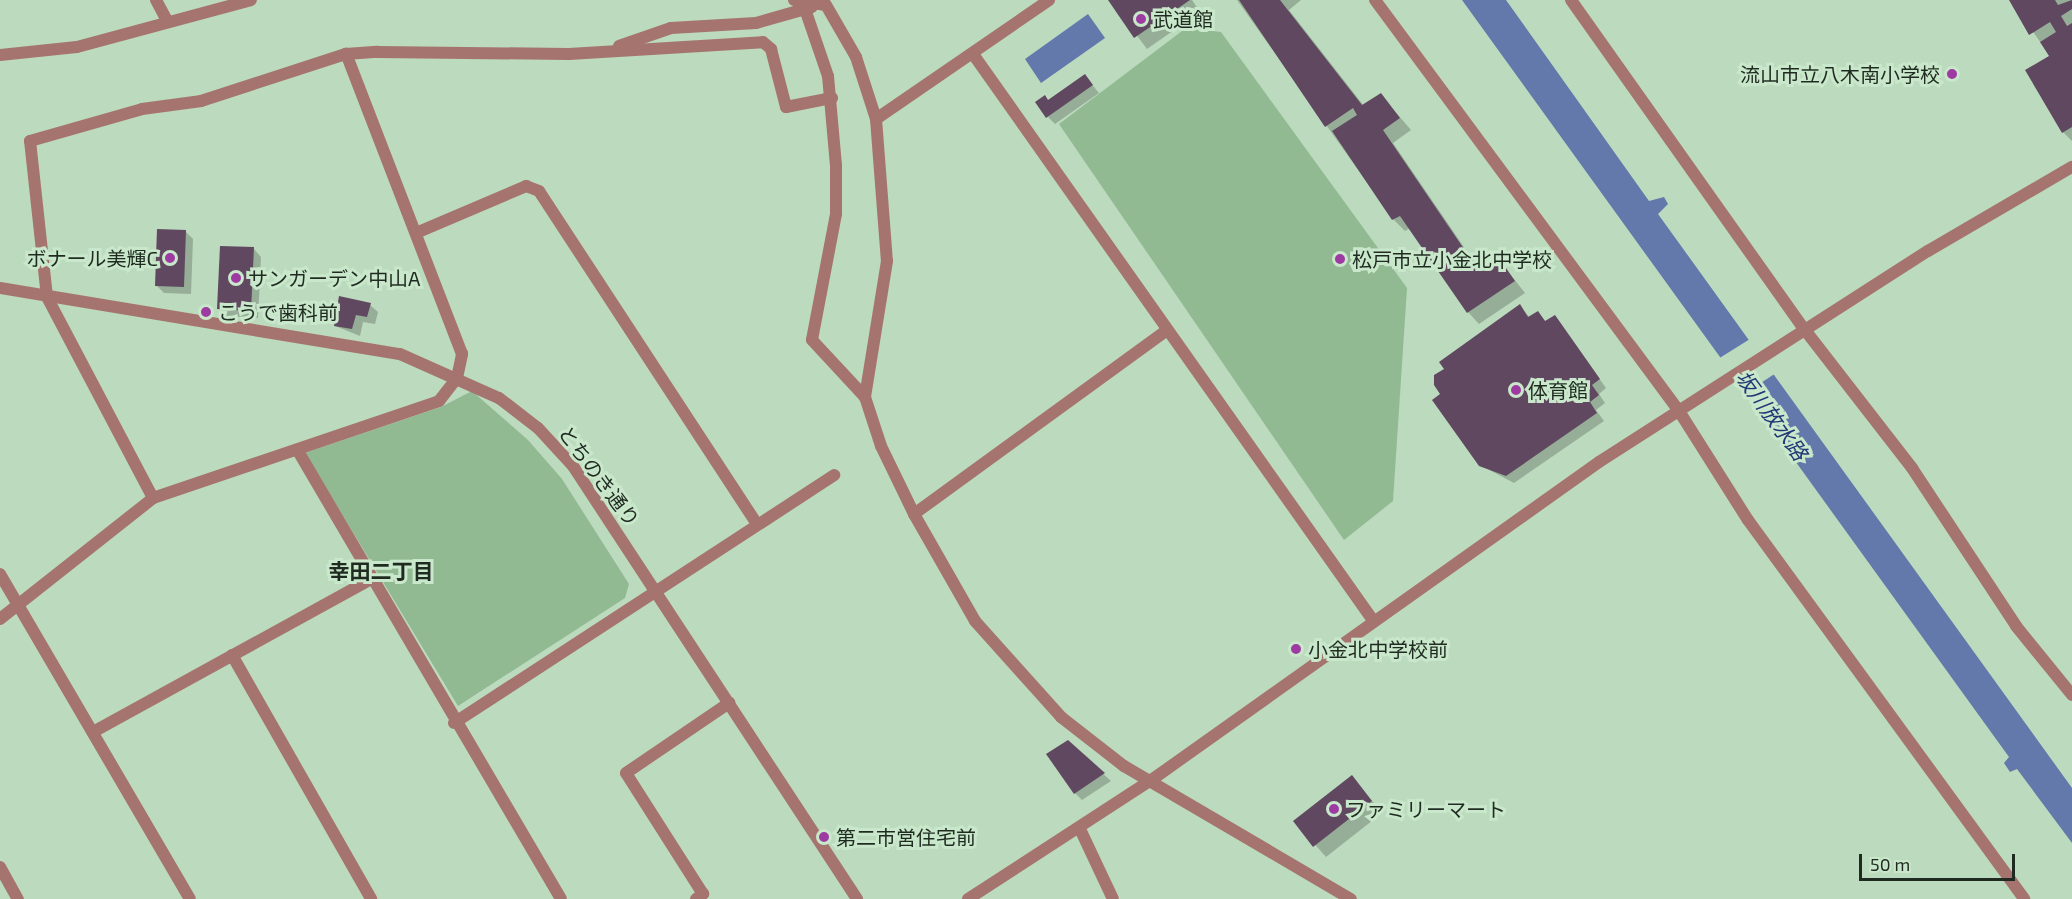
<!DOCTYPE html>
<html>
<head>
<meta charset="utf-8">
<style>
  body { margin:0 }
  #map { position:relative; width:2072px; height:899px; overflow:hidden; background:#bcdabd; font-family:"Exo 2","Noto Sans JP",sans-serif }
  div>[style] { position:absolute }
  .green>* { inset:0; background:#91ba92 }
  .water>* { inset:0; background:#6379ab }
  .pier>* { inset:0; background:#bcdabd }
  .shadow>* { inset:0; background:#0003 }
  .building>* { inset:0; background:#604861 }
  .minor>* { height:12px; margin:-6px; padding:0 6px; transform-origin:6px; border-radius:6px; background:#a6746f }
  .tertiary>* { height:12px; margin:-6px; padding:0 6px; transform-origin:6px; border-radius:6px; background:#a6746f }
  .dots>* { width:16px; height:16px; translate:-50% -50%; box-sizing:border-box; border:3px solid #c9e7ca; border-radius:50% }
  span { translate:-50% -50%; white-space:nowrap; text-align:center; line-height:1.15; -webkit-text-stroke:6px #c9e7ca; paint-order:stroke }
  .poi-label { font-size:20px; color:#1f2b20 }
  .left { translate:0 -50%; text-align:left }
  .right { translate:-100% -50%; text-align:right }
  .street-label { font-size:20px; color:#1f2b20 }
  .water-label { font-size:21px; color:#203776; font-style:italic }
  .neighbourhood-label { font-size:21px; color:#1f2b20; font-weight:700 }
  .scale { position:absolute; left:1859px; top:854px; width:156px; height:27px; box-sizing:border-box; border:3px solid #1f2b20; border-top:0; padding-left:8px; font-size:18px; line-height:21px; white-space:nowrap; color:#1f2b20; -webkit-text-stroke:4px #c9e7ca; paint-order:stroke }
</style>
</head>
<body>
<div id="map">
  <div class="green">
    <i style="clip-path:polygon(1186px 28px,1221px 32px,1407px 288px,1393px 501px,1344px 540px,1059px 124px)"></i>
    <i style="clip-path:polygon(472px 391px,528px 440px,562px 479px,629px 584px,625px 598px,458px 706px,305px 453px,441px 407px)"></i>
  </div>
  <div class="water">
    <i style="clip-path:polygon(1462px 0,1506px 0,1649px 201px,1664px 197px,1668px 204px,1658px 214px,2072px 788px,2072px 843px,2017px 769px,2010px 772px,2004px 763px,2009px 757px)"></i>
    <i style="clip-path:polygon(1088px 14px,1105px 38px,1041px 83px,1025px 59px)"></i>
  </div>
  <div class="pier">
    <i style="clip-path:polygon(1750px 339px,1776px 373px,1744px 394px,1718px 359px)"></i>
  </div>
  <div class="shadow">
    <i style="clip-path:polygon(1110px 0,1192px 0,1200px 12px,1147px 49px)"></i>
    <i style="clip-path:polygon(1237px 0,1301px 0,1289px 10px,1364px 106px,1381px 95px,1411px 130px,1393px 143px,1481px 272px,1499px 260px,1525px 293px,1479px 324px,1468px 312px,1410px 228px,1405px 231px,1393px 219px)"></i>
    <i style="clip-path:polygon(2010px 0,2072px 0,2072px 141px,2063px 132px,2051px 57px)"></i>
    <i style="clip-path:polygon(1085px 76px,1099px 93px,1055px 124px,1048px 117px)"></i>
    <i style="clip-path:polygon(186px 232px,193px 239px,191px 294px,164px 293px,156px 285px)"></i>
    <i style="clip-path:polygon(254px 249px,261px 257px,258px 318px,226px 316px,219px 309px)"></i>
    <i style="clip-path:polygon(370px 305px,378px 312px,375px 324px,363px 322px,360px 336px,335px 326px)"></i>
    <i style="clip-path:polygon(1520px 306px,1530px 318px,1538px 313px,1546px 322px,1555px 317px,1606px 388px,1599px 394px,1605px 403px,1596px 410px,1604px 421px,1514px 483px,1480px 465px,1442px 395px)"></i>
    <i style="clip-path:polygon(1068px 742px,1111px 781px,1082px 800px,1075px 793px)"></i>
    <i style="clip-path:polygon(1352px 777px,1382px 813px,1326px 857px,1295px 822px)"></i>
  </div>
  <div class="building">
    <i style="clip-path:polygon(1108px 0,1190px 0,1134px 38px)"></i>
    <i style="clip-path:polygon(1239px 0,1280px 0,1362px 105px,1381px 93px,1400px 118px,1383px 130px,1479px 271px,1499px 258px,1515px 281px,1467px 313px,1400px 216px,1392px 220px,1332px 131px,1357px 115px,1353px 108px,1325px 127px)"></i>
    <i style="clip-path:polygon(2009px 0,2055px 0,2058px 5px,2072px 0,2072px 9px,2061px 16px,2067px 26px,2072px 23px,2072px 127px,2062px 133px,2025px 70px,2049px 56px,2040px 42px,2056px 32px,2050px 22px,2029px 35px)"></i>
    <i style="clip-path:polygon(1085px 74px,1093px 85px,1046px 118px,1035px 102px,1045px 95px,1048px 100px)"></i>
    <i style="clip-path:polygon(157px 229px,186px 230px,184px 287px,155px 286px)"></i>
    <i style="clip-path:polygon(220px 246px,254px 247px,251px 311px,217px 309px)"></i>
    <i style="clip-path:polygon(339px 296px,371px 303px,367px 317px,356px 315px,352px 329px,334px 326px)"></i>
    <i style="clip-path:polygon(1520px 304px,1528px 317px,1538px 311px,1545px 321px,1555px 315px,1600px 379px,1592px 385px,1599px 395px,1590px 402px,1597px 413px,1506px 476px,1479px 466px,1432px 400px,1440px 394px,1434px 385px,1434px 375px,1444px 369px,1439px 362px)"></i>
    <i style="clip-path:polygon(1068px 740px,1105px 773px,1074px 794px,1046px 754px)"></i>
    <i style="clip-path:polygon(1352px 775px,1372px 801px,1313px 847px,1293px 821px)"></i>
  </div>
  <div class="minor">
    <i style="left:156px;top:0;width:24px;rotate:62deg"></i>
    <i style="left:794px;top:0;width:32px;rotate:9deg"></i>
    <i style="left:826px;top:5px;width:60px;rotate:60deg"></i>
    <i style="left:856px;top:57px;width:65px;rotate:72.1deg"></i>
    <i style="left:876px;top:119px;width:142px;rotate:85.6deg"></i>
    <i style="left:887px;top:261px;width:138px;rotate:99.2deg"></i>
    <i style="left:865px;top:397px;width:52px;rotate:71.9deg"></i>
    <i style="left:881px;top:446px;width:76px;rotate:64.1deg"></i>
    <i style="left:914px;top:514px;width:311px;rotate:-36deg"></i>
    <i style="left:1375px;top:0;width:511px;rotate:53.51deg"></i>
    <i style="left:1679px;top:411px;width:129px;rotate:57.7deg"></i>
    <i style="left:1748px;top:520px;width:469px;rotate:53.9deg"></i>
    <i style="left:1571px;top:0;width:405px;rotate:54.7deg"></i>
    <i style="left:1805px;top:330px;width:175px;rotate:52.2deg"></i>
    <i style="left:1912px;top:468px;width:189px;rotate:56.6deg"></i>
    <i style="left:2016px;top:626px;width:89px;rotate:50.9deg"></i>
    <i style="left:805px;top:9px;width:71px;rotate:71.1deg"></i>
    <i style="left:828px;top:76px;width:89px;rotate:84.9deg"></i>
    <i style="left:836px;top:165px;width:49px;rotate:90deg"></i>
    <i style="left:836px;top:214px;width:128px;rotate:100.8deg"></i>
    <i style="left:812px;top:340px;width:78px;rotate:47.1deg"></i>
    <i style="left:619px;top:46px;width:55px;rotate:-19.1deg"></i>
    <i style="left:671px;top:28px;width:85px;rotate:-3.4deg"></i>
    <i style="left:756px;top:23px;width:58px;rotate:-15.9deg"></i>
    <i style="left:973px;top:54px;width:692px;rotate:54.77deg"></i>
    <i style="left:0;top:55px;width:77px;rotate:-5.9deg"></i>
    <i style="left:77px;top:47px;width:180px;rotate:-15.1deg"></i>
    <i style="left:876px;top:119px;width:210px;rotate:-34.5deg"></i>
    <i style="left:416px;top:233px;width:120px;rotate:-23.1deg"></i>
    <i style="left:526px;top:186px;width:14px;rotate:21deg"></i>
    <i style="left:539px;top:191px;width:398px;rotate:56.8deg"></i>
    <i style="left:298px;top:451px;width:519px;rotate:59.58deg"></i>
    <i style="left:153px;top:498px;width:227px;rotate:-117.8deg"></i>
    <i style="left:47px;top:297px;width:157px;rotate:-96.2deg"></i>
    <i style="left:30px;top:141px;width:116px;rotate:-15.9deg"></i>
    <i style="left:142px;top:109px;width:60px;rotate:-7.7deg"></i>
    <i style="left:201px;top:101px;width:152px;rotate:-18deg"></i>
    <i style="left:346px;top:54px;width:31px;rotate:-4deg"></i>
    <i style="left:377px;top:52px;width:192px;rotate:0.6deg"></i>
    <i style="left:569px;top:54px;width:194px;rotate:-3.5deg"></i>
    <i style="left:763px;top:42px;width:11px;rotate:41deg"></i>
    <i style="left:771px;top:49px;width:60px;rotate:75.5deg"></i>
    <i style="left:786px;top:107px;width:47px;rotate:-11.1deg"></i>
    <i style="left:0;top:574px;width:376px;rotate:59.7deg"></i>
    <i style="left:0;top:619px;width:195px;rotate:-38.3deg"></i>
    <i style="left:153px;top:498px;width:302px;rotate:-18.7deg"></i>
    <i style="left:439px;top:401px;width:29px;rotate:-52deg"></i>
    <i style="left:457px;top:378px;width:25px;rotate:-78deg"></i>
    <i style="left:462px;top:354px;width:322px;rotate:-111.1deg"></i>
    <i style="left:232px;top:655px;width:281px;rotate:60.3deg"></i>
    <i style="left:454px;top:723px;width:454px;rotate:-33.1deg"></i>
    <i style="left:93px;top:732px;width:317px;rotate:-28.8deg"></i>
    <i style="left:1080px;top:829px;width:77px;rotate:64.8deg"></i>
    <i style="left:0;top:867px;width:37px;rotate:61deg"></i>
    <i style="left:696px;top:899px;width:9px;rotate:-36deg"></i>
    <i style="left:703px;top:894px;width:143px;rotate:-122.5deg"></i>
    <i style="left:626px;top:773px;width:125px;rotate:-34.2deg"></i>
  </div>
  <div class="tertiary">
    <i style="left:0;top:288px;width:405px;rotate:9.4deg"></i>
    <i style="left:400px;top:354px;width:108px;rotate:24deg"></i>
    <i style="left:499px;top:398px;width:49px;rotate:37.6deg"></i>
    <i style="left:538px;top:428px;width:52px;rotate:47.4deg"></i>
    <i style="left:573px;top:466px;width:518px;rotate:56.74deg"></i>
    <i style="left:914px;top:514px;width:123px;rotate:60.3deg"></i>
    <i style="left:975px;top:621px;width:129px;rotate:48.1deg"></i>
    <i style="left:1061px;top:717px;width:80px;rotate:37.9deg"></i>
    <i style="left:1124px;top:766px;width:263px;rotate:30.4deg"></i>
    <i style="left:968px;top:899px;width:217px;rotate:-33deg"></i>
    <i style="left:1150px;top:781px;width:551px;rotate:-35.39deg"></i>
    <i style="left:1599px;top:462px;width:391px;rotate:-32.7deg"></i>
    <i style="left:1928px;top:251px;width:167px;rotate:-30.3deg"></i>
  </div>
  <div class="dots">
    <i style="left:1141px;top:19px;background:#9d3ba2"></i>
    <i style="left:1952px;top:74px;background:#9d3ba2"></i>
    <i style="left:170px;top:258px;background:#9d3ba2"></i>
    <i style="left:1340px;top:259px;background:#9d3ba2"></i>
    <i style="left:236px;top:278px;background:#9d3ba2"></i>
    <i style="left:206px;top:312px;background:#9d3ba2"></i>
    <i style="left:1516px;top:390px;background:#9d3ba2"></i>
    <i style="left:1296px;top:649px;background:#9d3ba2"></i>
    <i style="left:1334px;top:809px;background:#9d3ba2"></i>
    <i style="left:824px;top:837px;background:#9d3ba2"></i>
  </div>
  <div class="poi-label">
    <span class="left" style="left:1153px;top:19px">武道館</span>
    <span class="right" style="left:1940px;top:74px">流山市立八木南小学校</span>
    <span class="right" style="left:158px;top:258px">ボナール美輝C</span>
    <span class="left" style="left:1352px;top:259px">松戸市立小金北中学校</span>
    <span class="left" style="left:248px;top:278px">サンガーデン中山A</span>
    <span class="left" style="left:218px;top:312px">こうで歯科前</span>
    <span class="left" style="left:1528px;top:390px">体育館</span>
    <span class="left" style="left:1308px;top:649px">小金北中学校前</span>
    <span class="left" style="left:1346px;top:809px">ファミリーマート</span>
    <span class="left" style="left:836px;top:837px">第二市営住宅前</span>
  </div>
  <div class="street-label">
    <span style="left:599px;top:476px;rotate:53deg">とちのき通り</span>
  </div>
  <div class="water-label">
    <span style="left:1772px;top:415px;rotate:54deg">坂川放水路</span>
  </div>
  <div class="neighbourhood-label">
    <span style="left:381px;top:571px">幸田二丁目</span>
  </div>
  <div class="scale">50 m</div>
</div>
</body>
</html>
